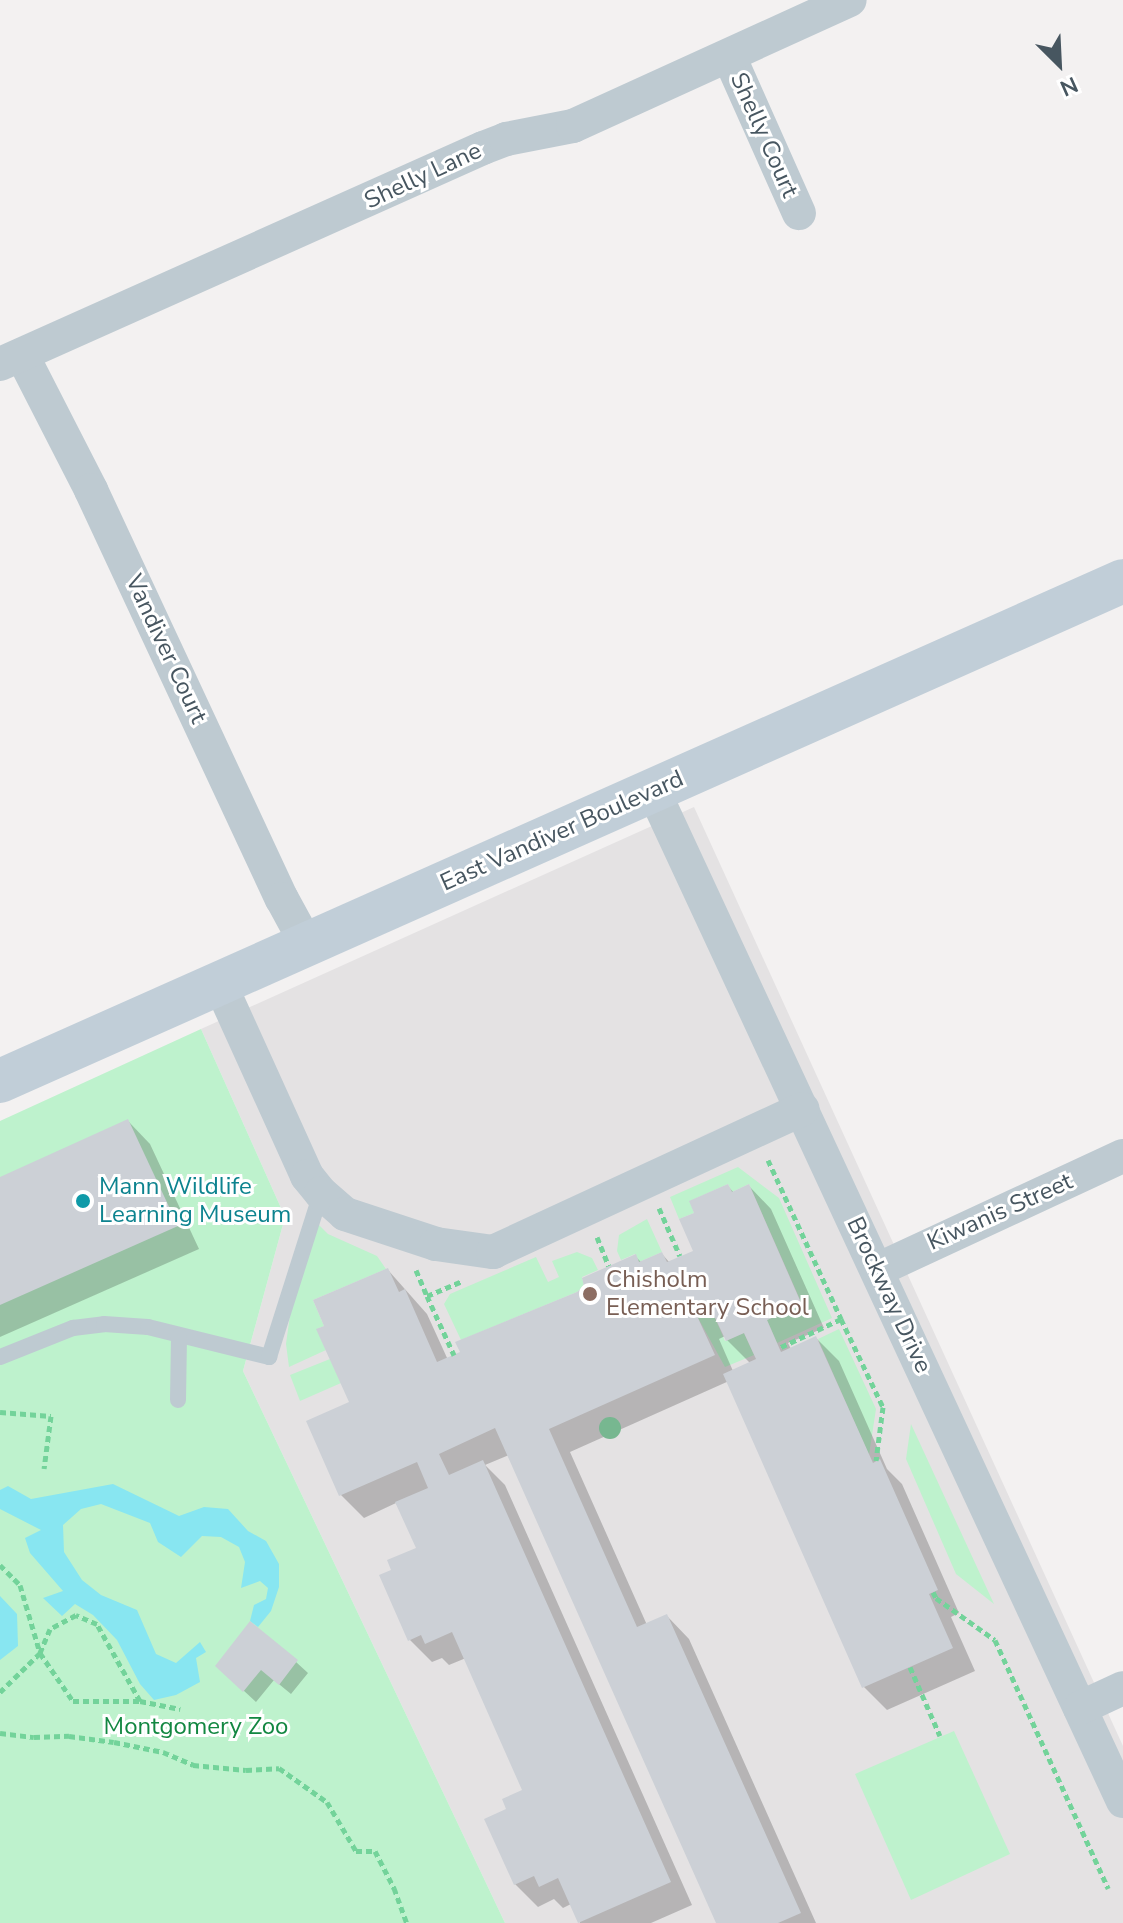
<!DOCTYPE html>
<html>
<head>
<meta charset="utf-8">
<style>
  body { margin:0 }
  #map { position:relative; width:1123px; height:1923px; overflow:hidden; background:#f3f1f1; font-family:"Nunito Sans",sans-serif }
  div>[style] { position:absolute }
  .education>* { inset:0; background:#e4e2e3 }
  .green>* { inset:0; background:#bef2cd }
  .water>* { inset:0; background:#88e6f1 }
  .shadow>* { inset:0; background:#0003 }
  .building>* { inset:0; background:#ccd0d6 }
  .path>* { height:5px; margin-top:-2.5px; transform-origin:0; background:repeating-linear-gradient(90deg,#73d39a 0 6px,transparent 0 10px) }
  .lane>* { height:16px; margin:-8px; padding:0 8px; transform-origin:8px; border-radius:8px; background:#becad1 }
  .street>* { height:34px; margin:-17px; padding:0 17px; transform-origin:17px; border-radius:17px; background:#becad1 }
  .secondary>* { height:44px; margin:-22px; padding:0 22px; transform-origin:22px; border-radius:22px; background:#c1ced8 }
  .trees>* { width:22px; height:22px; margin:-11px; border-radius:50%; background:#77b790 }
  .dots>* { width:22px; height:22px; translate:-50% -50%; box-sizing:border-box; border:4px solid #fff; border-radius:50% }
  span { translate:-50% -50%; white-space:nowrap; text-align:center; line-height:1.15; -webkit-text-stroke:6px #fff; paint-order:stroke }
  .street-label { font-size:24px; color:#475660 }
  .culture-label { font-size:24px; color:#0d838f }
  .left { translate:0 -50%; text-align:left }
  .education-label { font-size:24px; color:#785e54 }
  .park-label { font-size:24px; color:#128741 }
  .north { position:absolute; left:1019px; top:24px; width:80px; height:80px; -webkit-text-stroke:6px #fff; paint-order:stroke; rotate:156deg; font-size:22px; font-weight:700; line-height:32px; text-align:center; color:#475660 }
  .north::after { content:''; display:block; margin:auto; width:28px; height:36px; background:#475660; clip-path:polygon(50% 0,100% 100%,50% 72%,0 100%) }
</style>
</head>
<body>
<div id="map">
  <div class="education">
    <i style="clip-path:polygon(694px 807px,1123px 1746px,1123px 1923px,505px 1923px,243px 1371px,285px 1217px,201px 1029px)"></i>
  </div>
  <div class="green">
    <i style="clip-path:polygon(201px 1029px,285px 1217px,243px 1371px,505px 1923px,0 1923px,0 1121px)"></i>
    <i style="clip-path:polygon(738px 1167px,779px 1198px,832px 1318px,777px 1343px,767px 1320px,802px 1304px,749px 1184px,732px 1192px,728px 1184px,690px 1201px,694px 1213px,679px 1219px,670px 1197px)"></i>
    <i style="clip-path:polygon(647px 1219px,662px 1252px,639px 1262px,635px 1254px,621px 1260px,617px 1251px,619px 1235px)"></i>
    <i style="clip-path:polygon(318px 1224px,328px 1234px,377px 1256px,386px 1269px,313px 1300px,324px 1326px,317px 1329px,326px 1350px,289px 1367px,286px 1344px,290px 1315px)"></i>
    <i style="clip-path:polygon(577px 1252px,592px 1258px,598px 1270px,582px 1277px,584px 1286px,577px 1292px,461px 1340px,444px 1304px,450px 1294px,536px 1257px,548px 1282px,559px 1277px,552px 1261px)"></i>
    <i style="clip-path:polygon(711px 1309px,725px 1341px,744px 1333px,754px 1355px,725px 1367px,697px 1316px)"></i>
    <i style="clip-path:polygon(839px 1329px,876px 1409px,869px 1455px,818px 1339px)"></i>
    <i style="clip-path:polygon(330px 1359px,341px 1383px,300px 1401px,290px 1375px)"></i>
    <i style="clip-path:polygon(911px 1424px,994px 1604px,956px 1574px,906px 1459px)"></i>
    <i style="clip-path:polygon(954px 1731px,1010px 1854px,911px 1900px,855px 1774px)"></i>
  </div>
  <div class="water">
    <i style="clip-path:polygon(113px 1484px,179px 1516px,204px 1507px,228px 1509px,248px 1531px,266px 1541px,279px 1564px,279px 1587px,271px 1611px,258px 1627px,250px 1621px,254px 1605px,266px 1599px,268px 1588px,260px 1581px,241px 1588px,245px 1562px,239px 1547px,221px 1537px,202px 1536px,181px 1557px,158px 1542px,150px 1523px,101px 1504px,81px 1509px,63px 1525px,64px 1552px,82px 1580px,101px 1595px,137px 1610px,156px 1654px,176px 1663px,200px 1642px,206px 1652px,196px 1658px,200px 1682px,176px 1695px,154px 1700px,140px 1684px,117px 1640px,93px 1615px,75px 1604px,62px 1616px,43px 1598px,63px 1591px,30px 1553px,25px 1538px,41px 1530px,0 1509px,0 1490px,8px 1486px,31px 1499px)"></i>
    <i style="clip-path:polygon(0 1596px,17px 1614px,18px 1646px,0 1660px)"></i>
  </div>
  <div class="shadow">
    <i style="clip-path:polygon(128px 1121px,150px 1144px,199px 1249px,0 1337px,0 1179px)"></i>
    <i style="clip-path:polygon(evenodd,728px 1186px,734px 1193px,749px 1186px,771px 1209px,824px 1328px,788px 1343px,791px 1349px,816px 1338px,839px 1361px,887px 1469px,902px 1484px,959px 1613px,951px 1617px,975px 1671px,887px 1710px,864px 1687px,729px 1381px,570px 1452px,647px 1625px,667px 1616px,689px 1639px,816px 1923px,718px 1923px,509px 1455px,485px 1465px,505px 1485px,692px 1905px,651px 1923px,580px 1923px,571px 1904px,563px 1908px,554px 1899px,538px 1907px,515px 1884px,509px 1810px,525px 1791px,466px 1658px,449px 1665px,442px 1658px,432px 1662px,410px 1640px,394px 1571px,418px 1549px,396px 1503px,364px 1518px,341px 1495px,352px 1403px,327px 1327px,388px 1270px,427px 1314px,448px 1360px,578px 1294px,635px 1256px,642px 1263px,662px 1254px,670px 1263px,696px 1252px,697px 1214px,728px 1186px,725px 1336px,727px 1340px,751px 1364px,733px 1371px,719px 1339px,725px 1336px)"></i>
    <i style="clip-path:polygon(296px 1662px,308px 1673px,291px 1694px,274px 1680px,256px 1702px,229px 1677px)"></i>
  </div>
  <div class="building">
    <i style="clip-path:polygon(128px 1119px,178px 1226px,0 1305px,0 1177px)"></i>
    <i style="clip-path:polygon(728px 1184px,732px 1192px,749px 1184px,802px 1305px,767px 1320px,781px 1352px,816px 1336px,873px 1463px,880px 1459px,938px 1590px,929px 1594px,953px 1648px,862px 1688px,723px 1374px,756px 1359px,744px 1333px,726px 1341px,711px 1309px,697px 1316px,715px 1355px,549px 1429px,637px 1627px,667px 1614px,801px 1913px,778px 1923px,716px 1923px,495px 1428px,439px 1454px,449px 1475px,483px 1460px,671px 1882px,578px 1923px,558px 1878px,539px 1887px,534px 1876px,514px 1885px,484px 1819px,506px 1809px,502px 1799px,522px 1790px,452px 1632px,425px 1644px,421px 1635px,408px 1641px,379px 1575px,391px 1570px,387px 1560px,416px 1548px,395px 1502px,428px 1488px,417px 1462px,339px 1496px,306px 1421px,349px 1402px,316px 1329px,324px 1326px,313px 1300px,388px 1268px,399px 1292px,405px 1289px,437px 1362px,460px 1352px,455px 1342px,577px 1292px,584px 1286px,582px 1278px,636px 1254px,639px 1262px,662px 1252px,667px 1262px,693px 1251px,679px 1219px,694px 1213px,689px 1201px)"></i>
    <i style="clip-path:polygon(250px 1621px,298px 1660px,279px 1685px,261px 1670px,243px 1692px,215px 1666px)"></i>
  </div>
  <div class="path">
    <i style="left:768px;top:1160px;width:175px;rotate:65.3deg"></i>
    <i style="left:841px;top:1319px;width:68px;rotate:154.9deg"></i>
    <i style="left:659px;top:1208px;width:52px;rotate:66.4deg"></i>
    <i style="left:597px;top:1237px;width:31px;rotate:68deg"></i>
    <i style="left:416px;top:1270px;width:28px;rotate:67deg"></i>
    <i style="left:427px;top:1296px;width:38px;rotate:-23deg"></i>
    <i style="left:427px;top:1296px;width:65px;rotate:65.4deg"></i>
    <i style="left:841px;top:1319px;width:98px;rotate:64.5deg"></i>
    <i style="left:883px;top:1407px;width:54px;rotate:97.4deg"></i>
    <i style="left:0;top:1412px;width:51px;rotate:4.5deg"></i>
    <i style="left:51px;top:1416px;width:53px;rotate:97.5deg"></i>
    <i style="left:0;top:1565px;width:28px;rotate:45deg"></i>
    <i style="left:20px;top:1585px;width:71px;rotate:73.6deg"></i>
    <i style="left:40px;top:1653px;width:56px;rotate:135.7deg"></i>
    <i style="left:933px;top:1592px;width:7px;rotate:63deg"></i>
    <i style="left:936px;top:1598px;width:72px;rotate:35.4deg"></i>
    <i style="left:995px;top:1640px;width:273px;rotate:65.5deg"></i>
    <i style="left:910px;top:1667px;width:75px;rotate:66.5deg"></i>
    <i style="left:140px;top:1701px;width:88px;rotate:-119.2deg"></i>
    <i style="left:97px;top:1624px;width:23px;rotate:-157deg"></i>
    <i style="left:76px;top:1615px;width:30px;rotate:152deg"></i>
    <i style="left:50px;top:1629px;width:26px;rotate:113deg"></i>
    <i style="left:40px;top:1653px;width:58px;rotate:55.5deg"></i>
    <i style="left:73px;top:1701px;width:67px"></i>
    <i style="left:140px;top:1701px;width:41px;rotate:11.3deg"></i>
    <i style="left:0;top:1733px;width:34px;rotate:7deg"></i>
    <i style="left:34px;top:1737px;width:35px;rotate:-2deg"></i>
    <i style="left:69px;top:1736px;width:45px;rotate:7.6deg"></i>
    <i style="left:114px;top:1742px;width:50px;rotate:11.5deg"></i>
    <i style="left:163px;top:1752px;width:33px;rotate:23deg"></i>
    <i style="left:193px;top:1765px;width:53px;rotate:5.4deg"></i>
    <i style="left:246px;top:1770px;width:33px;rotate:-3deg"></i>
    <i style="left:279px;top:1768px;width:59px;rotate:35.3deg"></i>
    <i style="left:327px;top:1802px;width:57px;rotate:59.4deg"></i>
    <i style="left:356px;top:1851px;width:19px"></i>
    <i style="left:375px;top:1851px;width:42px;rotate:62.8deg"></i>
    <i style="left:394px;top:1888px;width:37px;rotate:70deg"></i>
  </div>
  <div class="lane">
    <i style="left:0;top:1357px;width:79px;rotate:-21.7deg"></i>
    <i style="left:73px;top:1328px;width:31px;rotate:-7deg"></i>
    <i style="left:104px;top:1324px;width:44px;rotate:3.9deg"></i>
    <i style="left:148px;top:1327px;width:125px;rotate:13.9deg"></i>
    <i style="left:269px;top:1357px;width:172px;rotate:-72.4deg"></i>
    <i style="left:178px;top:1400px;width:64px;rotate:-89.1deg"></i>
  </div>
  <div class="street">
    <i style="left:729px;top:56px;width:172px;rotate:66deg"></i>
    <i style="left:22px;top:355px;width:152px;rotate:62.9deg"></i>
    <i style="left:91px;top:490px;width:451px;rotate:65deg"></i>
    <i style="left:282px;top:899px;width:52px;rotate:61.5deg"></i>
    <i style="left:0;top:364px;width:529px;rotate:-24.09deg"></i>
    <i style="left:483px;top:148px;width:25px;rotate:-21deg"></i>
    <i style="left:506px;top:139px;width:68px;rotate:-11deg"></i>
    <i style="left:573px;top:126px;width:304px;rotate:-24.5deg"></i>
    <i style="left:653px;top:790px;width:1115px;rotate:65.07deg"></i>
    <i style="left:220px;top:984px;width:211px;rotate:65.6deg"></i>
    <i style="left:307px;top:1176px;width:22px;rotate:51deg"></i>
    <i style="left:321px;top:1193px;width:32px;rotate:41deg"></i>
    <i style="left:345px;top:1214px;width:96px;rotate:18.2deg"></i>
    <i style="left:436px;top:1244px;width:58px;rotate:8deg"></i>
    <i style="left:493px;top:1252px;width:341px;rotate:-24.8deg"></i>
    <i style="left:877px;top:1270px;width:271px;rotate:-24.9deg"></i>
    <i style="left:1080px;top:1708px;width:47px;rotate:-24.9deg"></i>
  </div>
  <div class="secondary">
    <i style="left:0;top:1081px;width:1229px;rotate:-24deg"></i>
  </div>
  <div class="trees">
    <i style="left:610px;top:1428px"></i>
  </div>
  <div class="dots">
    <i style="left:83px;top:1201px;background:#0f9aa8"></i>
    <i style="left:590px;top:1294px;background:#8d6e63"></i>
  </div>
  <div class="street-label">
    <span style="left:764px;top:135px;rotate:66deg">Shelly Court</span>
    <span style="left:423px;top:176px;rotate:-25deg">Shelly Lane</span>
    <span style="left:166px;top:649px;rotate:65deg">Vandiver Court</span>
    <span style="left:562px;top:831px;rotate:-24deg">East Vandiver Boulevard</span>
    <span style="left:1000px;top:1212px;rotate:-24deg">Kiwanis Street</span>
    <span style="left:889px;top:1295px;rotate:65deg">Brockway Drive</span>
  </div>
  <div class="culture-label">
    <span class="left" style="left:99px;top:1201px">Mann Wildlife<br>Learning Museum</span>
  </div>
  <div class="education-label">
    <span class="left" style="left:606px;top:1294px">Chisholm<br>Elementary School</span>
  </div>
  <div class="park-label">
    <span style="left:196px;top:1727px">Montgomery Zoo</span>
  </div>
  <div class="north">N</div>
</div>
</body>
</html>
